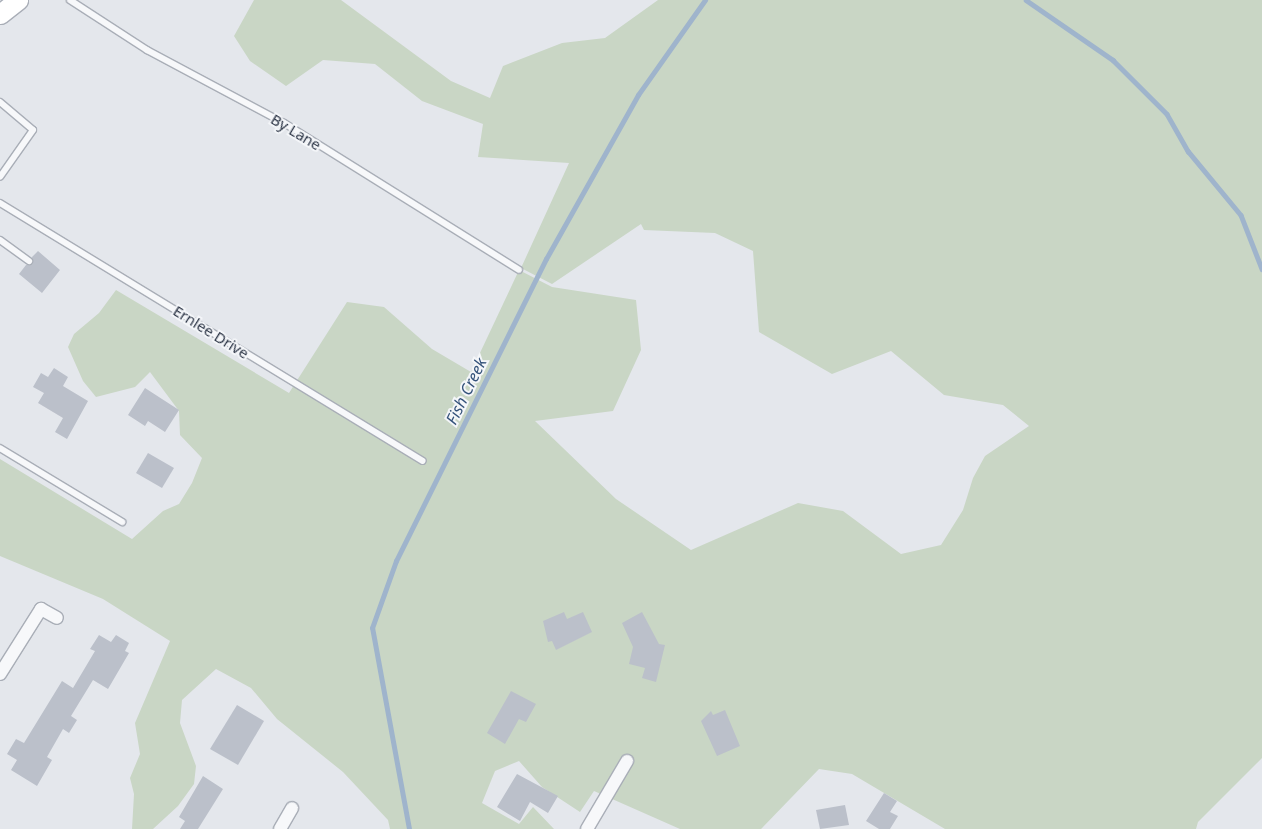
<!DOCTYPE html>
<html>
<head>
<meta charset="utf-8">
<style>
  body { margin:0 }
  #map { position:relative; width:1262px; height:829px; overflow:hidden; background:#e4e7ec; font-family:"Noto Sans",sans-serif }
  div>[style] { position:absolute }
  .green>* { inset:0; background:#c9d6c5 }
  .stream>* { height:4.5px; margin:-2.25px; padding:0 2.25px; transform-origin:2.25px; border-radius:2.25px; background:#9fb4cc }
  .building>* { inset:0; background:#bbc0ca }
  .roads { filter:drop-shadow(1px 0 #a9aeb7) drop-shadow(-1px 0 #a9aeb7) drop-shadow(0 1px #a9aeb7) drop-shadow(0 -1px #a9aeb7) }
  .lane>* { height:6px; margin:-3px; padding:0 3px; transform-origin:3px; border-radius:3px; background:#f7f8fa }
  .street>* { height:12px; margin:-6px; padding:0 6px; transform-origin:6px; border-radius:6px; background:#f7f8fa }
  .primary>* { height:19px; margin:-9.5px; padding:0 9.5px; transform-origin:9.5px; border-radius:9.5px; background:#fff }
  span { translate:-50% -50%; white-space:nowrap; text-align:center; line-height:1.15; -webkit-text-stroke:4px #f4f6f9; paint-order:stroke }
  .street-label { font-size:15px; color:#2b3445 }
  .water-label { font-size:16px; color:#34527a; font-style:italic }
</style>
</head>
<body>
<div id="map">
  <div class="green">
    <i style="clip-path:polygon(254px 0,341px 0,451px 81px,490px 98px,503px 66px,562px 43px,605px 38px,658px 0,1262px 0,1262px 758px,1198px 822px,1196px 829px,945px 829px,852px 774px,819px 769px,761px 829px,680px 829px,594px 791px,580px 812px,542px 787px,519px 761px,495px 771px,482px 803px,519px 824px,533px 807px,554px 829px,390px 829px,388px 820px,343px 772px,277px 719px,251px 688px,216px 669px,182px 700px,180px 723px,196px 766px,194px 784px,178px 806px,153px 829px,132px 829px,134px 794px,130px 778px,140px 754px,135px 723px,170px 641px,103px 599px,0 556px,0 459px,132px 539px,163px 511px,179px 504px,192px 483px,202px 458px,180px 435px,179px 411px,150px 372px,135px 387px,96px 397px,83px 381px,68px 347px,74px 334px,99px 313px,116px 290px,289px 393px,347px 302px,384px 307px,432px 349px,471px 372px,519px 270px,552px 287px,636px 300px,641px 350px,613px 411px,535px 421px,616px 499px,691px 550px,798px 503px,843px 511px,901px 554px,941px 545px,963px 510px,973px 478px,985px 456px,1029px 426px,1003px 405px,944px 395px,891px 351px,832px 374px,759px 332px,753px 251px,715px 233px,644px 230px,641px 224px,552px 284px,521px 268px,569px 163px,478px 157px,483px 124px,422px 101px,375px 64px,323px 60px,286px 86px,250px 61px,234px 36px)"></i>
  </div>
  <div class="stream">
    <i style="left:1026px;top:0;width:106px;rotate:34.6deg"></i>
    <i style="left:1113px;top:60px;width:76px;rotate:45deg"></i>
    <i style="left:1167px;top:114px;width:43px;rotate:60.4deg"></i>
    <i style="left:1188px;top:151px;width:83px;rotate:50.4deg"></i>
    <i style="left:1241px;top:215px;width:58px;rotate:68.7deg"></i>
    <i style="left:409px;top:829px;width:204px;rotate:-100.4deg"></i>
    <i style="left:372px;top:628px;width:71px;rotate:-70.3deg"></i>
    <i style="left:396px;top:561px;width:337px;rotate:-63.6deg"></i>
    <i style="left:546px;top:259px;width:188px;rotate:-60.7deg"></i>
    <i style="left:638px;top:95px;width:116px;rotate:-54.8deg"></i>
  </div>
  <div class="building">
    <i style="clip-path:polygon(38px 251px,60px 270px,42px 293px,19px 274px,26px 265px,33px 264px,32px 257px)"></i>
    <i style="clip-path:polygon(54px 368px,68px 377px,63px 386px,88px 401px,67px 439px,55px 432px,63px 418px,38px 403px,44px 393px,33px 387px,41px 373px,48px 377px)"></i>
    <i style="clip-path:polygon(145px 388px,179px 410px,165px 432px,148px 421px,145px 426px,128px 415px)"></i>
    <i style="clip-path:polygon(148px 453px,174px 468px,162px 488px,136px 473px)"></i>
    <i style="clip-path:polygon(564px 612px,567px 619px,583px 612px,592px 632px,556px 650px,552px 641px,548px 642px,543px 621px)"></i>
    <i style="clip-path:polygon(642px 612px,659px 644px,665px 645px,656px 682px,642px 678px,645px 668px,629px 664px,633px 647px,622px 623px)"></i>
    <i style="clip-path:polygon(99px 635px,111px 642px,116px 635px,129px 643px,125px 651px,129px 653px,108px 689px,93px 680px,71px 716px,77px 720px,69px 733px,63px 729px,47px 757px,52px 760px,37px 786px,11px 770px,17px 760px,7px 754px,16px 739px,24px 743px,62px 681px,73px 688px,95px 651px,90px 649px)"></i>
    <i style="clip-path:polygon(511px 691px,536px 704px,526px 722px,519px 719px,505px 744px,487px 733px)"></i>
    <i style="clip-path:polygon(237px 705px,264px 721px,238px 765px,210px 749px)"></i>
    <i style="clip-path:polygon(725px 710px,740px 746px,717px 756px,701px 721px,711px 711px,713px 715px)"></i>
    <i style="clip-path:polygon(517px 774px,558px 796px,548px 813px,530px 802px,520px 821px,497px 807px)"></i>
    <i style="clip-path:polygon(203px 776px,223px 789px,198px 829px,180px 829px,185px 821px,179px 817px)"></i>
    <i style="clip-path:polygon(884px 793px,897px 801px,890px 812px,898px 816px,890px 829px,879px 829px,866px 821px)"></i>
    <i style="clip-path:polygon(845px 805px,849px 825px,820px 829px,816px 810px)"></i>
  </div>
  <div class="roads">
    <div class="lane">
      <i style="left:70px;top:0;width:92px;rotate:33deg"></i>
      <i style="left:147px;top:50px;width:155px;rotate:28.1deg"></i>
      <i style="left:284px;top:123px;width:277px;rotate:32deg"></i>
      <i style="left:0;top:102px;width:43px;rotate:40.3deg"></i>
      <i style="left:33px;top:130px;width:57px;rotate:125.1deg"></i>
      <i style="left:0;top:203px;width:495px;rotate:31.4deg"></i>
      <i style="left:0;top:240px;width:36px;rotate:36deg"></i>
      <i style="left:0;top:448px;width:143px;rotate:31.2deg"></i>
    </div>
    <div class="street">
      <i style="left:0;top:674px;width:77px;rotate:-57.8deg"></i>
      <i style="left:41px;top:609px;width:18px;rotate:29deg"></i>
      <i style="left:280px;top:829px;width:24px;rotate:-60deg"></i>
      <i style="left:587px;top:829px;width:79px;rotate:-59.5deg"></i>
    </div>
    <div class="primary">
      <i style="left:0;top:14px;width:23px;rotate:-38deg"></i>
    </div>
  </div>
  <div class="street-label">
    <span style="left:296px;top:132px;rotate:31deg">By Lane</span>
    <span style="left:211px;top:332px;rotate:32deg">Ernlee Drive</span>
  </div>
  <div class="water-label">
    <span style="left:466px;top:391px;rotate:-64deg">Fish Creek</span>
  </div>
</div>
</body>
</html>
